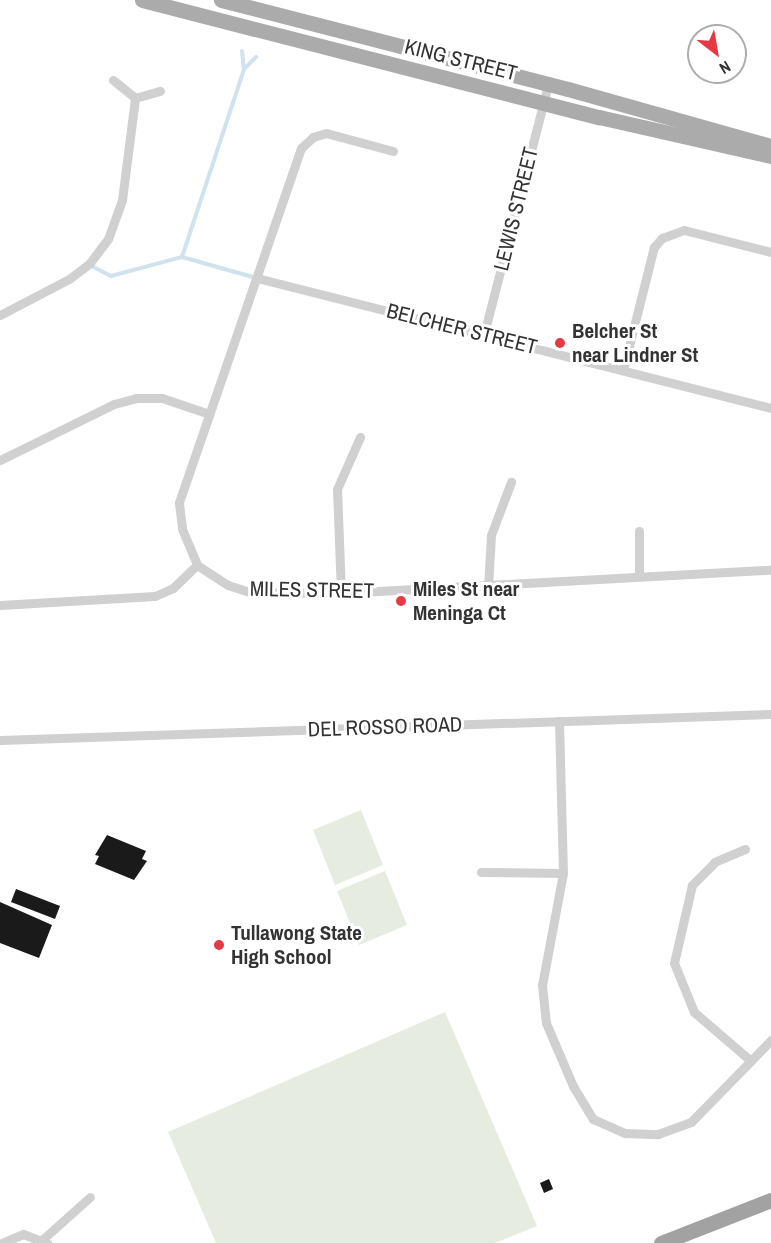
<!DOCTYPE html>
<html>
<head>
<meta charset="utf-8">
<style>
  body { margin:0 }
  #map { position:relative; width:771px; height:1243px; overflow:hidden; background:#fff; font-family:"Archivo Narrow",sans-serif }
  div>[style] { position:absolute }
  .green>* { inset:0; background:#e6ecdf }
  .stream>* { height:4px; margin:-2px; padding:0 2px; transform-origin:2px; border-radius:2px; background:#cfe2ee }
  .building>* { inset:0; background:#1a1a1a }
  .minor>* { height:9px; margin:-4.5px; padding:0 4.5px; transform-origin:4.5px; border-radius:4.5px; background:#d0d0d0 }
  .primary>* { height:15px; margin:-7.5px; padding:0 7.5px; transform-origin:7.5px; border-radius:7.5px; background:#ababab }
  .trunk>* { height:15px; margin:-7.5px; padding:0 7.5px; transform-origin:7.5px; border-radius:7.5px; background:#a2a2a2 }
  .dots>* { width:16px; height:16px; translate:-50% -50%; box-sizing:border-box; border:3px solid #fff; border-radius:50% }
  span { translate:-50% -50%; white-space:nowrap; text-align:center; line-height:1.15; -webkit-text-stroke:6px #fff; paint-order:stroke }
  .street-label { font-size:21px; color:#333 }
  .poi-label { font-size:21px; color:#333; font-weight:700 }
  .left { translate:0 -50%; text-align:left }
  .north { position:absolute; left:687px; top:24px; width:60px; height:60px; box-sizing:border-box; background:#fff; border:2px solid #adadad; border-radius:50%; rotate:149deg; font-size:16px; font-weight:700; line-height:24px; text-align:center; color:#333 }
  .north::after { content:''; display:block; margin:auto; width:21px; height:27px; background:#e63946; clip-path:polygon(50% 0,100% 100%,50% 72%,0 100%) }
</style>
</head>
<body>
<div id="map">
  <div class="green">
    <i style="clip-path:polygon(361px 810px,383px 865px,335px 885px,313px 830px)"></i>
    <i style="clip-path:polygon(385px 871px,407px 925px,359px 945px,337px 891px)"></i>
    <i style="clip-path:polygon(445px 1012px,537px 1226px,495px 1243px,216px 1243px,168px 1132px)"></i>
  </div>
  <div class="stream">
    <i style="left:244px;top:69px;width:17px;rotate:-45deg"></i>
    <i style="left:182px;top:257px;width:77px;rotate:15.8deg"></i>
    <i style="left:90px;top:265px;width:24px;rotate:28deg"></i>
    <i style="left:111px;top:276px;width:73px;rotate:-15deg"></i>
    <i style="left:182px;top:257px;width:197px;rotate:-71.7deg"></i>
    <i style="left:244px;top:70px;width:19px;rotate:-96deg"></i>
  </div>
  <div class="building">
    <i style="clip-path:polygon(107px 835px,146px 851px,142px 859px,147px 861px,134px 880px,95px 864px,99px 856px,95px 855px)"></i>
    <i style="clip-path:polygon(16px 889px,60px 906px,55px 919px,11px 902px)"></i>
    <i style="clip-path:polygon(0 902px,52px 925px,39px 958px,0 943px)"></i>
    <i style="clip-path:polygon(549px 1179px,553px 1189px,544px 1193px,540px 1183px)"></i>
  </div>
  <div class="minor">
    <i style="left:113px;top:80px;width:28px;rotate:39deg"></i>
    <i style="left:135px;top:98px;width:26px;rotate:-16deg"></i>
    <i style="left:393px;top:151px;width:69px;rotate:-165deg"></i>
    <i style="left:326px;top:133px;width:14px;rotate:163deg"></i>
    <i style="left:313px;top:137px;width:16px;rotate:137deg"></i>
    <i style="left:301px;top:148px;width:375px;rotate:109deg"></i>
    <i style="left:179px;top:503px;width:26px;rotate:83deg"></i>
    <i style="left:182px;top:529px;width:39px;rotate:67deg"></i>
    <i style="left:197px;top:565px;width:37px;rotate:33deg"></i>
    <i style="left:228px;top:585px;width:23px;rotate:18deg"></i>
    <i style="left:250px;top:592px;width:91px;rotate:0.6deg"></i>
    <i style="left:341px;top:593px;width:431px;rotate:-3.1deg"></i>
    <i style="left:257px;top:278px;width:530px;rotate:14.19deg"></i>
    <i style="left:0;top:315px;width:78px;rotate:-27.6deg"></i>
    <i style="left:69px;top:279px;width:25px;rotate:-37deg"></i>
    <i style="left:89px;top:264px;width:31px;rotate:-53deg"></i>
    <i style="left:108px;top:239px;width:41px;rotate:-70.3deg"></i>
    <i style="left:122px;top:200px;width:103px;rotate:-82.7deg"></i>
    <i style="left:484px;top:334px;width:258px;rotate:-75.6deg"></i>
    <i style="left:623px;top:370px;width:127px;rotate:-75.9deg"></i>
    <i style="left:654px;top:247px;width:12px;rotate:-48deg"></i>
    <i style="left:662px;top:238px;width:23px;rotate:-20deg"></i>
    <i style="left:684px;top:230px;width:90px;rotate:14.2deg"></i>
    <i style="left:0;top:460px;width:127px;rotate:-26.2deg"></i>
    <i style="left:114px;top:404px;width:23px;rotate:-15deg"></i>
    <i style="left:136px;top:398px;width:26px"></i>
    <i style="left:162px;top:398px;width:50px;rotate:18.8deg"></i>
    <i style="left:639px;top:531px;width:44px;rotate:90deg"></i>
    <i style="left:488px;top:587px;width:52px;rotate:-86.7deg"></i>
    <i style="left:491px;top:535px;width:57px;rotate:-69.3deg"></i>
    <i style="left:341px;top:593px;width:104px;rotate:-92.2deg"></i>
    <i style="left:337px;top:489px;width:57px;rotate:-66.1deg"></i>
    <i style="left:0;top:605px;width:155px;rotate:-3.3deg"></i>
    <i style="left:155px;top:596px;width:20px;rotate:-24deg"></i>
    <i style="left:173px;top:588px;width:33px;rotate:-44deg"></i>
    <i style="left:559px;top:721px;width:152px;rotate:88.5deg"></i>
    <i style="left:563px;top:873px;width:114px;rotate:100.6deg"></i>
    <i style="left:542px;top:985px;width:38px;rotate:84deg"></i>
    <i style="left:546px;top:1023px;width:69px;rotate:66.8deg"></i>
    <i style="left:573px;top:1086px;width:39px;rotate:59deg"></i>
    <i style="left:593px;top:1119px;width:35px;rotate:24deg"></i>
    <i style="left:625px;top:1133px;width:33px;rotate:2deg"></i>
    <i style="left:658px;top:1134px;width:35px;rotate:-20deg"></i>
    <i style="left:691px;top:1122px;width:115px;rotate:-45.7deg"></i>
    <i style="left:0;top:740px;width:771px;rotate:-1.93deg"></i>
    <i style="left:745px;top:849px;width:33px;rotate:157deg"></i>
    <i style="left:715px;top:862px;width:33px;rotate:135deg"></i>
    <i style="left:692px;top:885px;width:80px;rotate:103deg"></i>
    <i style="left:674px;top:963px;width:53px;rotate:67.8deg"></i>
    <i style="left:694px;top:1012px;width:75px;rotate:40.7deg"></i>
    <i style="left:481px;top:872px;width:82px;rotate:0.7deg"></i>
    <i style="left:43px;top:1239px;width:63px;rotate:-41.8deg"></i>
    <i style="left:2px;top:1243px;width:23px;rotate:-23deg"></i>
    <i style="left:23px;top:1234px;width:26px;rotate:21deg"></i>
  </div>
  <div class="primary">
    <i style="left:142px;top:0;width:472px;rotate:14.4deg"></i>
    <i style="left:599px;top:117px;width:176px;rotate:12.8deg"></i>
    <i style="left:221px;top:0;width:358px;rotate:14.4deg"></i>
    <i style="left:568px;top:89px;width:211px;rotate:15.7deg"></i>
  </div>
  <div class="trunk">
    <i style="left:661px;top:1243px;width:118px;rotate:-21.4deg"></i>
  </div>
  <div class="dots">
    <i style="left:560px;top:343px;background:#e63946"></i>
    <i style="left:401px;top:601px;background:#e63946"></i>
    <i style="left:219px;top:945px;background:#e63946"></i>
  </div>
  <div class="street-label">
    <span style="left:461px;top:60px;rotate:14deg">KING STREET</span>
    <span style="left:516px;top:209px;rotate:-76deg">LEWIS STREET</span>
    <span style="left:462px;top:329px;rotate:14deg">BELCHER STREET</span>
    <span style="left:312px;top:590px;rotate:1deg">MILES STREET</span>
    <span style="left:385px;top:727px;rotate:-2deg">DEL ROSSO ROAD</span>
  </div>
  <div class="poi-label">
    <span class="left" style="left:572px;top:343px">Belcher St<br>near Lindner St</span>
    <span class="left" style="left:413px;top:601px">Miles St near<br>Meninga Ct</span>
    <span class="left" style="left:231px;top:945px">Tullawong State<br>High School</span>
  </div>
  <div class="north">N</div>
</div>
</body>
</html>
